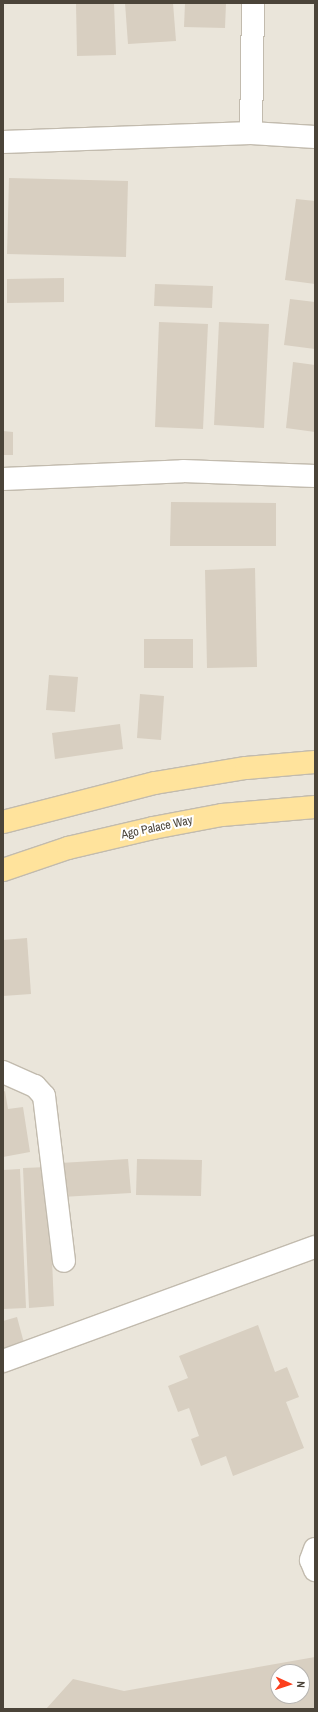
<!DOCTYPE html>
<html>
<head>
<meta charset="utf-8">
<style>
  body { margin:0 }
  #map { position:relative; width:318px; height:1712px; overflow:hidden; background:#f6f3ec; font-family:"Archivo Narrow",sans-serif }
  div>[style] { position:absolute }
  .residential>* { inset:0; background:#eae5da }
  .building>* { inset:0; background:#d8cfc1 }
  .roads { filter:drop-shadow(1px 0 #c2bbae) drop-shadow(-1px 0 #c2bbae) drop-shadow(0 1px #c2bbae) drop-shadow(0 -1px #c2bbae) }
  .minor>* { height:22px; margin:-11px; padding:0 11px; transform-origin:11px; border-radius:11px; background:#fff }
  .major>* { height:22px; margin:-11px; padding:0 11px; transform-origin:11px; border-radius:11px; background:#ffe39c }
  span { translate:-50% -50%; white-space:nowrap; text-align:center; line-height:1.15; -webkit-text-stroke:4px #fff; paint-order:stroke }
  .street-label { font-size:12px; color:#4b4439 }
  .frame { position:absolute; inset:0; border:4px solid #4b4439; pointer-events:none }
  .north { position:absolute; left:270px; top:1664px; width:40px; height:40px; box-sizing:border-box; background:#fff; border:1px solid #b7b4b0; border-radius:50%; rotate:93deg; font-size:11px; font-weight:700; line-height:16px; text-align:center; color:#4b4439 }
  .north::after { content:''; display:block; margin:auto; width:14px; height:18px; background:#fc3f1d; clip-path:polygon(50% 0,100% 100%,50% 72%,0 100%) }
</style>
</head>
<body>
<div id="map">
  <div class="residential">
    <i style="clip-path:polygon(evenodd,3px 3px,315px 3px,315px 1709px,3px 1709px,3px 3px,278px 1672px,302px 1672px,302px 1696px,278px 1696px,278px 1672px)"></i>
  </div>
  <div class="building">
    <i style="clip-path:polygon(76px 3px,114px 3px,116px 55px,77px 56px)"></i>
    <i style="clip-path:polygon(125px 3px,173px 3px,176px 41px,128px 44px)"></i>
    <i style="clip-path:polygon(185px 3px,226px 3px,225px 28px,184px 27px)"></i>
    <i style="clip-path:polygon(9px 178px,128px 181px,126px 257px,7px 254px)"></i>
    <i style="clip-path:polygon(296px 199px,315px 201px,315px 284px,285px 280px)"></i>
    <i style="clip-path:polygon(64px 278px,64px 302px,7px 303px,7px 279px)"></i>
    <i style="clip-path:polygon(155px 284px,213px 286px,212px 308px,154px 306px)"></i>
    <i style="clip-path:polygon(290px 299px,315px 302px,315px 349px,284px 345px)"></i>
    <i style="clip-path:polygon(159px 322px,208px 324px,203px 429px,155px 427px)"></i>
    <i style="clip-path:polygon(219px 322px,269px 324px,264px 428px,214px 425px)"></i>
    <i style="clip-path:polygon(293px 362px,315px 365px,315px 432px,286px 428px)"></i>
    <i style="clip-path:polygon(3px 431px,13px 432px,13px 455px,3px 455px)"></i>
    <i style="clip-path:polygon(171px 502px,276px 503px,276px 546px,170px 546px)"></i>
    <i style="clip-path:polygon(255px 568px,257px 667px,207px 668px,205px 570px)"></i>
    <i style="clip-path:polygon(144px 639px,193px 639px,193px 668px,144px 668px)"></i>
    <i style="clip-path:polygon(49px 675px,78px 677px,75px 712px,46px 710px)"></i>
    <i style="clip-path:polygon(140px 694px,164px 696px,161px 740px,137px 738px)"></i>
    <i style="clip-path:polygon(120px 724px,123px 749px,55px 759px,52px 733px)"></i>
    <i style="clip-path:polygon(27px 938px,31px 994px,3px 996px,3px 940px)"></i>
    <i style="clip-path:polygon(5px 1091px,8px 1109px,23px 1107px,30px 1152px,3px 1157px,3px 1092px)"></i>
    <i style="clip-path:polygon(128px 1159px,131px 1193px,62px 1197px,60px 1163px)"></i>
    <i style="clip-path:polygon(137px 1159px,202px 1160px,201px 1196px,136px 1195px)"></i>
    <i style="clip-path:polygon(48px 1167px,54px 1306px,29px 1308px,23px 1168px)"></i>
    <i style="clip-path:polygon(20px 1169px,26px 1308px,3px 1309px,3px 1170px)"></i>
    <i style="clip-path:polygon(17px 1317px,24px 1343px,3px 1349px,3px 1321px)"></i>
    <i style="clip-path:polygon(258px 1325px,275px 1372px,287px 1367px,299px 1397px,286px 1402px,304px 1448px,233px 1476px,226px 1456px,201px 1466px,191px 1439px,199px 1436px,189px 1408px,178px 1412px,168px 1386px,188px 1378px,179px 1356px)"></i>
    <i style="clip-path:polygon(evenodd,315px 1657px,315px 1709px,46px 1709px,73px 1679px,124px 1691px,315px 1657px,278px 1672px,302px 1672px,302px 1696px,278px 1696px,278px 1672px)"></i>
  </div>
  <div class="roads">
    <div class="minor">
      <i style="left:251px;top:133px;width:130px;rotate:-89.1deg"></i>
      <i style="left:3px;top:142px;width:248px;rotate:-2.1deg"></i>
      <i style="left:251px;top:133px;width:64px;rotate:3.6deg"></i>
      <i style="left:3px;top:479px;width:180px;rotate:-2.5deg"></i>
      <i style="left:183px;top:471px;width:132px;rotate:2.2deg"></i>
      <i style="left:3px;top:1072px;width:35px;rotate:24deg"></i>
      <i style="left:35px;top:1086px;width:13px;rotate:48deg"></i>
      <i style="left:44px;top:1096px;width:166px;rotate:83.1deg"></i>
      <i style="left:3px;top:1361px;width:332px;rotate:-20.1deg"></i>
      <i style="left:315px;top:1549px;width:12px;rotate:110deg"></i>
      <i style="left:311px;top:1560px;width:11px;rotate:68deg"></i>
    </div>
    <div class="major">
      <i style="left:3px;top:822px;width:157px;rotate:-14.4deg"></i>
      <i style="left:155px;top:783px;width:92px;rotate:-9.4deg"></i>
      <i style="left:246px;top:768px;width:69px;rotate:-5deg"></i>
      <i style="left:3px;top:870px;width:69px;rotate:-18.7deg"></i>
      <i style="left:68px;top:848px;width:87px;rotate:-13.2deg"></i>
      <i style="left:153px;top:828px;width:70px;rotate:-10.7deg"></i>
      <i style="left:222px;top:815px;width:93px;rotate:-4.9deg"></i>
    </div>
  </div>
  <div class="street-label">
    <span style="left:157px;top:828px;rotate:-12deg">Ago Palace Way</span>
  </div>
  <div class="frame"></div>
  <div class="north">N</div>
</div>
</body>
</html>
